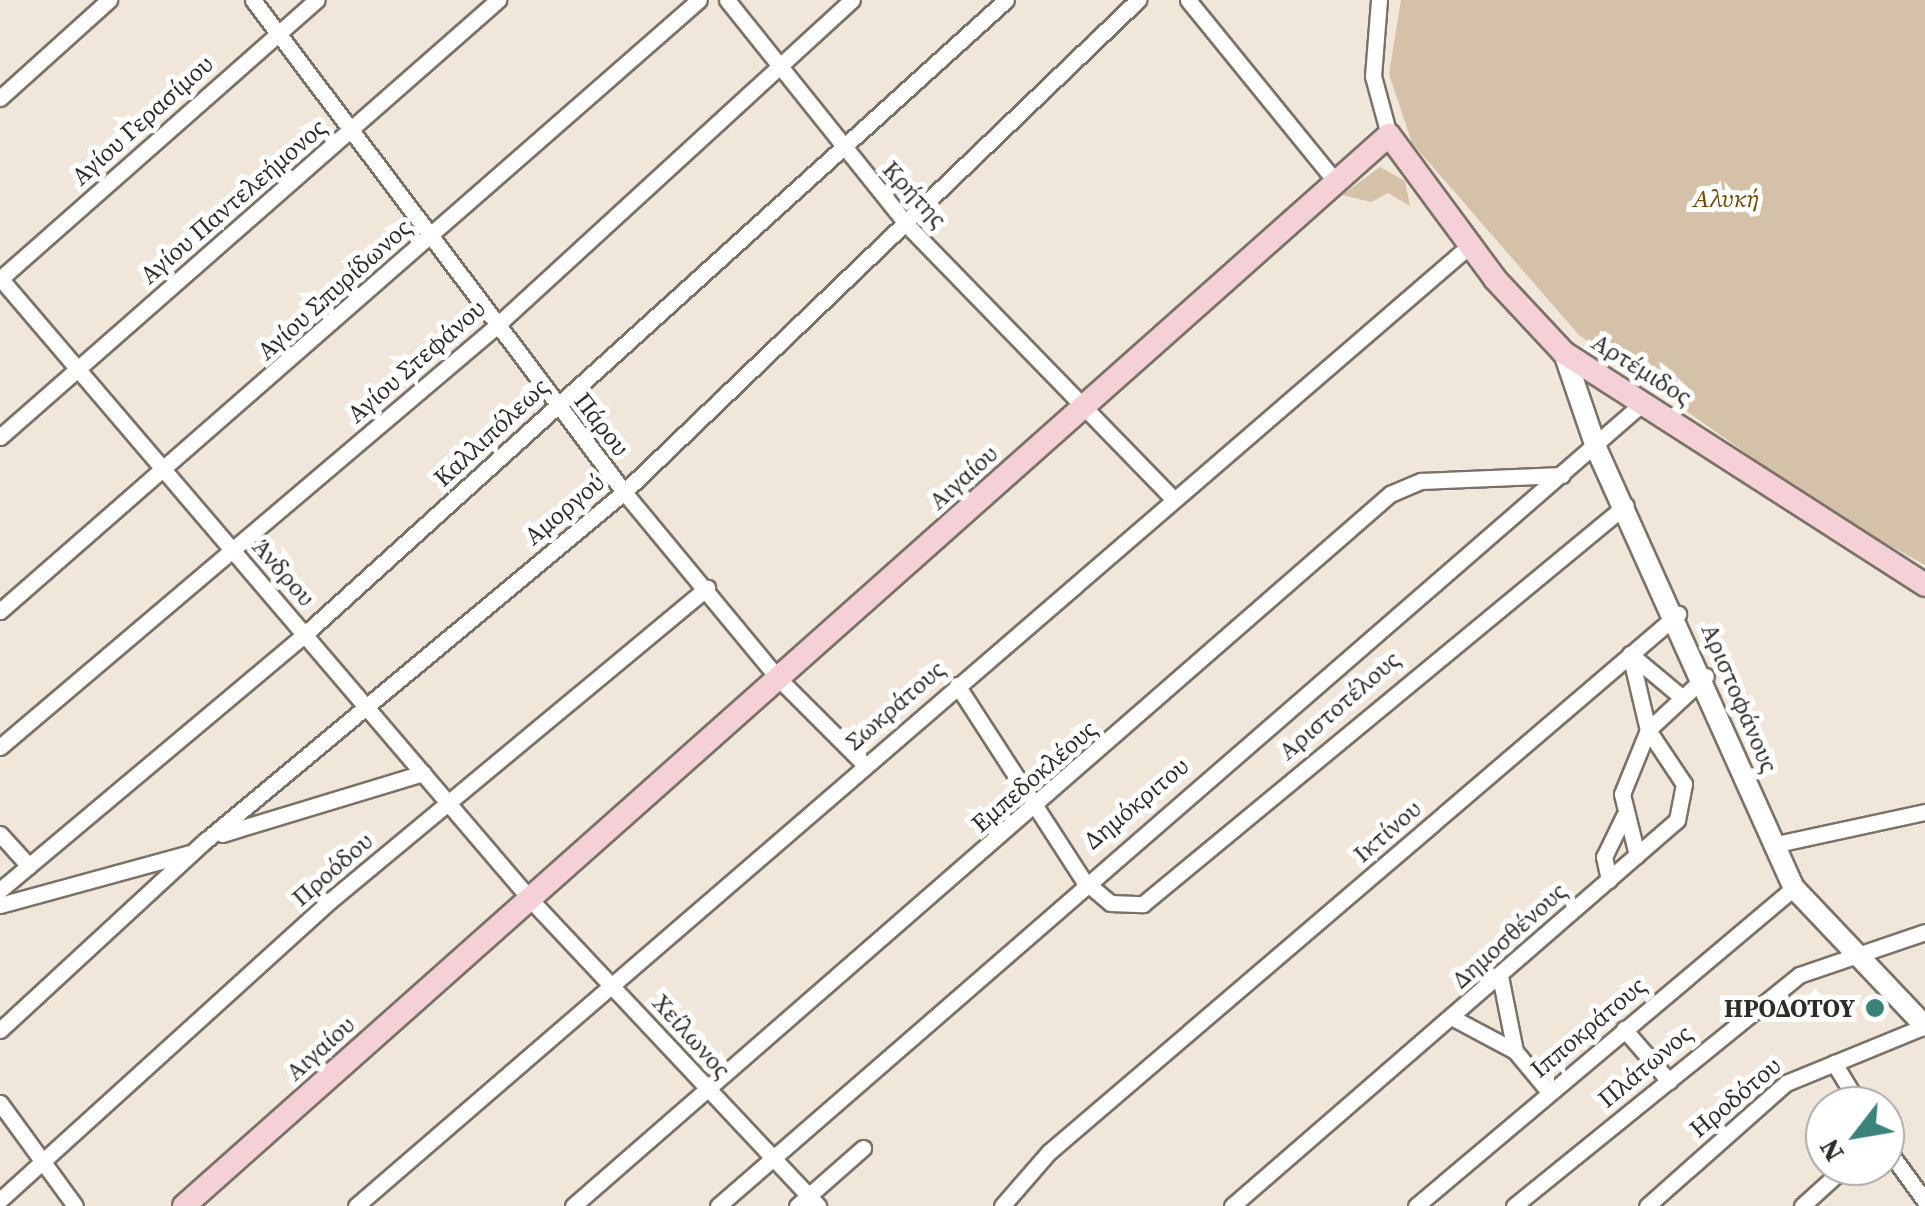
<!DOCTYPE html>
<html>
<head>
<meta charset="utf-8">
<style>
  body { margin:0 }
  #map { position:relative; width:1925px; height:1206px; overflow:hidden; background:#f1e6da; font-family:"Source Serif 4",serif }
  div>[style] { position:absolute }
  .green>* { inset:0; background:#d5c0a8 }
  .roads { filter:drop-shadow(2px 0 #7b7267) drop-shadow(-2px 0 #7b7267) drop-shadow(0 2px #7b7267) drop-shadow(0 -2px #7b7267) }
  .minor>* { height:15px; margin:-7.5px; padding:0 7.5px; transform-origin:7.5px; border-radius:7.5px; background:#fff }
  .tertiary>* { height:20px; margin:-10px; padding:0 10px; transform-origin:10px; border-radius:10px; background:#fff }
  .secondary>* { height:22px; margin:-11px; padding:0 11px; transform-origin:11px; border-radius:11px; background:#f5d1d7 }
  .dots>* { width:28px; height:28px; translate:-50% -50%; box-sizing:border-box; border:5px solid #fff; border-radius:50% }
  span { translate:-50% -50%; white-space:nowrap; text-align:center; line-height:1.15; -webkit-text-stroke:10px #fff; paint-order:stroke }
  .street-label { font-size:25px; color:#2f2b27 }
  .park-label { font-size:25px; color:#734800; font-style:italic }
  .poi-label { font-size:25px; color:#2f2b27; font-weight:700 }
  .right { translate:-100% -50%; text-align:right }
  .north { position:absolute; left:1805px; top:1086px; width:100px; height:100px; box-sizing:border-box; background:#fff; border:2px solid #acaaa9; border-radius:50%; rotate:239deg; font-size:28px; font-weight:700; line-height:40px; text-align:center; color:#2f2b27 }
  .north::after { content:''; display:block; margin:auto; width:35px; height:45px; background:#3b827b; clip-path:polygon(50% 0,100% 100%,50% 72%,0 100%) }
</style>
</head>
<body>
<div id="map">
  <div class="green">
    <i style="clip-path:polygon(1401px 0,1925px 0,1925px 565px,1829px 512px,1579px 335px,1412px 143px,1389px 74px)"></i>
    <i style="clip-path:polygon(1380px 167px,1405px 181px,1410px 206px,1388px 193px,1371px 202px,1342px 195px)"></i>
  </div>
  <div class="roads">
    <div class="minor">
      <i style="left:253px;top:0;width:616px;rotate:52.98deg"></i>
      <i style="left:624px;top:492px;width:241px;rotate:50.4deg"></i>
      <i style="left:778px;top:678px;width:123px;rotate:45deg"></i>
      <i style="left:727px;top:0;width:288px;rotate:51.3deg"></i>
      <i style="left:907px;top:225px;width:382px;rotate:45.8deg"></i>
      <i style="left:1188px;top:0;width:235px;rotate:50.9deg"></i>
      <i style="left:1379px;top:0;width:76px;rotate:94.5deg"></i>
      <i style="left:1373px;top:76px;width:61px;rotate:74.8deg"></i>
      <i style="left:0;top:98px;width:147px;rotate:-42deg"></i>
      <i style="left:0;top:278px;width:816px;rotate:49.52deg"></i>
      <i style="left:530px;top:899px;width:421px;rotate:46.8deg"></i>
      <i style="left:0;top:279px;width:422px;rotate:-41.4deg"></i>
      <i style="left:0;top:437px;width:663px;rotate:-41.27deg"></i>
      <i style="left:0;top:611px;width:928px;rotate:-41.16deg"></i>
      <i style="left:1630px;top:654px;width:78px;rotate:76.7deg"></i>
      <i style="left:1648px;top:730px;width:69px;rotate:112.1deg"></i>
      <i style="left:1622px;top:794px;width:63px;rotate:76.2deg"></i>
      <i style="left:1630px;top:654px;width:62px;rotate:39.8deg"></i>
      <i style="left:957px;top:685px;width:232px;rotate:57.1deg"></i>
      <i style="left:1083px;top:880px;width:35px;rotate:40deg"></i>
      <i style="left:1110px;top:903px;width:33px;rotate:2deg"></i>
      <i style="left:1143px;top:904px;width:626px;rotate:-39.56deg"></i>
      <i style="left:0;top:747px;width:649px;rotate:-40.31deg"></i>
      <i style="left:495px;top:327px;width:484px;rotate:-42.5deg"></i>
      <i style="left:0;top:834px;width:43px;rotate:47.8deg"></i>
      <i style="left:222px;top:834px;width:210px;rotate:-16.9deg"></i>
      <i style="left:1772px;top:845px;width:157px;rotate:-12.2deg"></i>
      <i style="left:1609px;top:880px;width:24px;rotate:-102deg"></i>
      <i style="left:1604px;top:857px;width:46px;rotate:-64deg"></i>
      <i style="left:0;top:890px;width:398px;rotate:-40deg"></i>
      <i style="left:305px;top:634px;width:945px;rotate:-42.13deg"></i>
      <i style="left:0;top:905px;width:197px;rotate:-15.3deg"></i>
      <i style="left:1500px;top:976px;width:76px;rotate:78.7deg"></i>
      <i style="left:1515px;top:1051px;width:53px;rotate:50.3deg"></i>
      <i style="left:1453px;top:1018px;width:70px;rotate:28deg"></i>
      <i style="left:1624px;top:1029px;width:69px;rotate:49.1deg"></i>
      <i style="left:0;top:1030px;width:279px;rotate:-42.7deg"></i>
      <i style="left:205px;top:841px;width:545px;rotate:-39.79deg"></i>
      <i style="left:624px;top:492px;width:712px;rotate:-43.75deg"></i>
      <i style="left:1834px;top:1063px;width:50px;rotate:58.8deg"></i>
      <i style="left:0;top:1103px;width:127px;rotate:53.9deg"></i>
      <i style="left:1885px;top:1146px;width:68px;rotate:54deg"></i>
      <i style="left:0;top:1200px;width:447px;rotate:-42.2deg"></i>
      <i style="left:331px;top:900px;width:489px;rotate:-39.7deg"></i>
      <i style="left:356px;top:1206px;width:1471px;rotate:-40.78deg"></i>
      <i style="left:573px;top:1206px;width:1084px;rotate:-41.07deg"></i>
      <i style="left:1390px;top:494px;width:34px;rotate:-23deg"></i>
      <i style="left:1421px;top:481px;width:141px;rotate:-2.4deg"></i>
      <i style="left:718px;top:1206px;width:1226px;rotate:-40.97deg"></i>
      <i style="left:797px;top:1206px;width:88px;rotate:-41.3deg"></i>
      <i style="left:1002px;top:1206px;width:72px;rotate:-49deg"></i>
      <i style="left:1049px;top:1152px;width:828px;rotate:-40.54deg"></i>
      <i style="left:1232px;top:1206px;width:589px;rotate:-40.94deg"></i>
      <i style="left:1677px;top:820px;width:37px;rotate:-79deg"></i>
      <i style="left:1684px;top:784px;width:65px;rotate:-123.7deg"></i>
      <i style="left:1648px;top:730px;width:79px;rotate:-43deg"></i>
      <i style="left:1416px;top:1206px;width:494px;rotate:-40.1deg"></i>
      <i style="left:1514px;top:1206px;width:367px;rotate:-39deg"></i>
      <i style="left:1799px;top:975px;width:133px;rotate:-18.8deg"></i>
      <i style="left:1647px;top:1206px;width:186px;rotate:-41.5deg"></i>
      <i style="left:1786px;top:1083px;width:150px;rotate:-22.3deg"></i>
      <i style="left:1802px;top:1206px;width:59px;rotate:-42.3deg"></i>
    </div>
    <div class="tertiary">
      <i style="left:1564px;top:353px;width:102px;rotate:71.2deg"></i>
      <i style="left:1597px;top:450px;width:480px;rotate:65.8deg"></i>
      <i style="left:1794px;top:888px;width:190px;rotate:46.5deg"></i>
    </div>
    <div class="secondary">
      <i style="left:184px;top:1206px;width:1612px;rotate:-41.63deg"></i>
      <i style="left:1389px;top:135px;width:179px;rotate:53.6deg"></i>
      <i style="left:1495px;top:279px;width:101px;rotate:47deg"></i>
      <i style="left:1564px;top:353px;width:429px;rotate:32.7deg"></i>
    </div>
  </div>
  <div class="dots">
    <i style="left:1875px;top:1008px;background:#3b827b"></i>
  </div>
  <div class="street-label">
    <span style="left:142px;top:120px;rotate:-42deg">Αγίου Γερασίμου</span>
    <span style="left:915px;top:194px;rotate:47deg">Κρήτης</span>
    <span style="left:233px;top:201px;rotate:-41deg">Αγίου Παντελεήμονος</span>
    <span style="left:334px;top:289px;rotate:-42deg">Αγίου Σπυρίδωνος</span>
    <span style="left:416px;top:361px;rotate:-41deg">Αγίου Στεφάνου</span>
    <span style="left:1642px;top:369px;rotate:32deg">Αρτέμιδος</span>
    <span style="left:602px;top:424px;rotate:52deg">Πάρου</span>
    <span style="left:491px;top:432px;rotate:-43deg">Καλλιπόλεως</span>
    <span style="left:963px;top:477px;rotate:-42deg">Αιγαίου</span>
    <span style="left:564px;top:509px;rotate:-40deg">Αμοργού</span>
    <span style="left:284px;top:572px;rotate:49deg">Άνδρου</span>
    <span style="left:1740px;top:698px;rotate:67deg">Αριστοφάνους</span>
    <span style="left:895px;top:705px;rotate:-41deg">Σωκράτους</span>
    <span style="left:1339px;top:705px;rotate:-41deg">Αριστοτέλους</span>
    <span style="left:1034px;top:776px;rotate:-41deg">Εμπεδοκλέους</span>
    <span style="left:1136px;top:803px;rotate:-40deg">Δημόκριτου</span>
    <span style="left:1387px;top:831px;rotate:-41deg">Ικτίνου</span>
    <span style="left:332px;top:869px;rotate:-41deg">Προόδου</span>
    <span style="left:1509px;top:935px;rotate:-42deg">Δημοσθένους</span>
    <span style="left:1588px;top:1027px;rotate:-40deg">Ιπποκράτους</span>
    <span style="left:692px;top:1036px;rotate:48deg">Χείλωνος</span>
    <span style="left:320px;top:1048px;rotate:-42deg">Αιγαίου</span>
    <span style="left:1645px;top:1066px;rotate:-40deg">Πλάτωνος</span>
    <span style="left:1735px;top:1097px;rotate:-40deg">Ηροδότου</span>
  </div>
  <div class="park-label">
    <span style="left:1726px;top:198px">Αλυκή</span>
  </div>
  <div class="poi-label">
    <span class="right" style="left:1855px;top:1008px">ΗΡΟΔΟΤΟΥ</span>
  </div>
  <div class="north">N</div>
</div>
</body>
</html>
